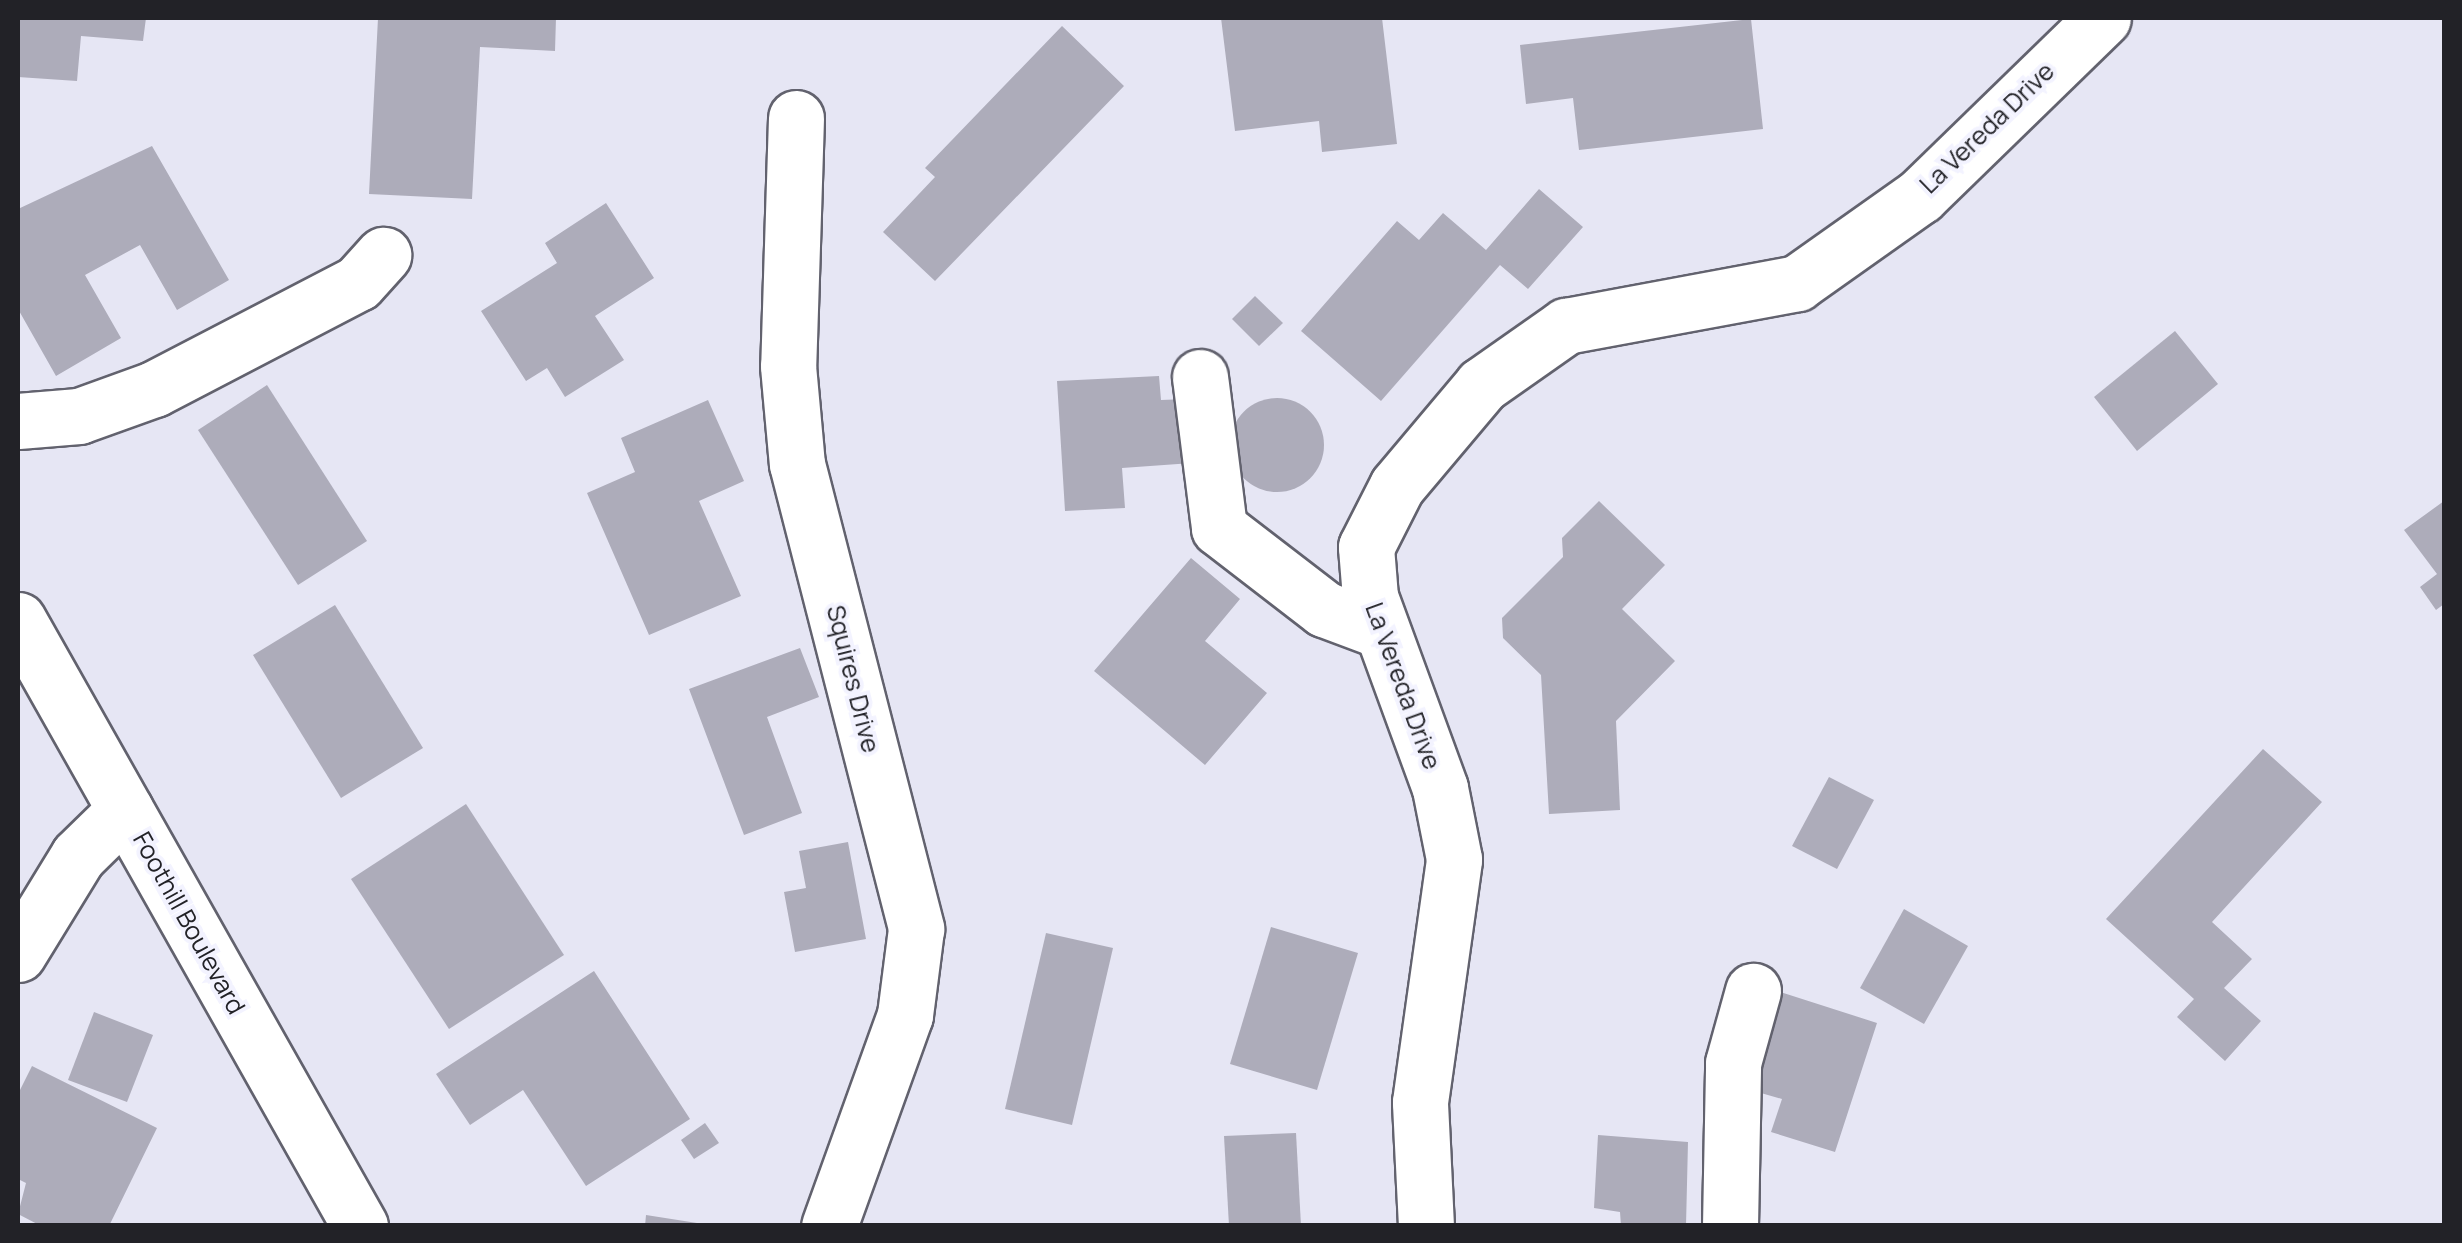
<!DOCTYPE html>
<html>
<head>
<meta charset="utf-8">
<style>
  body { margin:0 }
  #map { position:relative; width:2462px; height:1243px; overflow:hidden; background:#e6e6f4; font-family:Manrope,sans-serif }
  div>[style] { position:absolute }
  .building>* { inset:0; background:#adacba }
  .round { border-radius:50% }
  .roads { filter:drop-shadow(2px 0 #62626e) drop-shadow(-2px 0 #62626e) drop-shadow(0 2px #62626e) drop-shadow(0 -2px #62626e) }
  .minor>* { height:55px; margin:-27.5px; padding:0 27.5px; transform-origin:27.5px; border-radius:27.5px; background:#fff }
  span { translate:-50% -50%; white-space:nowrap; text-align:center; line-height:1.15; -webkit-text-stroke:8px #f3f3ff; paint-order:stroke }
  .street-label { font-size:25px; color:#222227 }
  .frame { position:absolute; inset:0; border:20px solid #222227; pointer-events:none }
</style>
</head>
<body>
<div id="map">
  <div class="building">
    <i style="clip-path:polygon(18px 18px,146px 18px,143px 41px,81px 36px,77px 81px,18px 77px)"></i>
    <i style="clip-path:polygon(378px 18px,556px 18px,555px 51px,480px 47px,472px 199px,369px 194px)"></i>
    <i style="clip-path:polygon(1221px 18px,1382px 18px,1397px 144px,1322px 152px,1319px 121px,1235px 131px)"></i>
    <i style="clip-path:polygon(1751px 19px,1763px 129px,1579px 150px,1573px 98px,1526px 104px,1520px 45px)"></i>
    <i style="clip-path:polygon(1062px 26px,1124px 86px,935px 281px,883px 232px,935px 177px,925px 168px)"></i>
    <i style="clip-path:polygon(152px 146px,229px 280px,177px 310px,140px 245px,85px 275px,121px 338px,56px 376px,18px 309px,18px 209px)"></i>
    <i style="clip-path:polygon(1539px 189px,1583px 227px,1528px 289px,1500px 265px,1381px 401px,1301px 331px,1397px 221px,1419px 240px,1443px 213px,1486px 250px)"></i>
    <i style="clip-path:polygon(606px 203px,654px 278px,595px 316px,624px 360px,565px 397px,547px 368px,526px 381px,481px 311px,557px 263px,545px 243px)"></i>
    <i style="clip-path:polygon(1255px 296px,1283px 323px,1259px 346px,1232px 319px)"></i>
    <i style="clip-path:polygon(2175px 331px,2218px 384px,2137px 451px,2094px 397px)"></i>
    <i style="clip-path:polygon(1159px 376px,1161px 400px,1187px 399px,1192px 463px,1122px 468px,1125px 508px,1065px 511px,1057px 381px)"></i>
    <i style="clip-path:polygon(267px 385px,367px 541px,298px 585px,198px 430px)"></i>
    <i class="round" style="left:1230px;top:398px;width:94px;height:94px"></i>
    <i style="clip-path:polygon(708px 400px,744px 481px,699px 501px,741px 596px,649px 635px,587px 493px,635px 472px,621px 438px)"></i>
    <i style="clip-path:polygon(1599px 501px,1665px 565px,1622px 609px,1675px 661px,1616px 721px,1620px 810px,1549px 814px,1541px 675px,1503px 638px,1502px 618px,1563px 557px,1562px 538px)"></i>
    <i style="clip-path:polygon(2444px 501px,2444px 604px,2436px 610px,2420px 587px,2437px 574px,2404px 530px)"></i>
    <i style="clip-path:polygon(1191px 558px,1240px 599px,1205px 641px,1267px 693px,1205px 765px,1094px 671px)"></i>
    <i style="clip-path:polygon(335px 605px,423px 748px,341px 798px,253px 655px)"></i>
    <i style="clip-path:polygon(800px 648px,819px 697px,767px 717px,802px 813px,744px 835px,689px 689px)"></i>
    <i style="clip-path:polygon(2263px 749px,2322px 802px,2212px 922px,2252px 959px,2224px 988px,2261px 1021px,2225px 1061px,2177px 1017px,2194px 999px,2106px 919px)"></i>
    <i style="clip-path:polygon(1829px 777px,1874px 800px,1837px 869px,1792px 846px)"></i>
    <i style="clip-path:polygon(466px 804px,564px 955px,449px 1029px,351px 879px)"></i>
    <i style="clip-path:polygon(848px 842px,866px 939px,795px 952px,784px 892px,806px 888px,799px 851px)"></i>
    <i style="clip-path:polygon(1904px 909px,1968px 946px,1924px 1024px,1860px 988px)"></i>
    <i style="clip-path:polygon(1271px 927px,1358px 953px,1317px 1090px,1230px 1064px)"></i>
    <i style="clip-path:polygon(1046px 933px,1113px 948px,1072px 1125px,1005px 1109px)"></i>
    <i style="clip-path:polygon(594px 971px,690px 1119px,586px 1186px,523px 1090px,470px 1125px,436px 1074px)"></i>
    <i style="clip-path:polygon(1762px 986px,1877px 1023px,1835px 1152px,1771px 1132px,1782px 1099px,1754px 1091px,1769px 1045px,1746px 1037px)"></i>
    <i style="clip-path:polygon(94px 1012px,153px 1035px,127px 1102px,68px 1080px)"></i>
    <i style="clip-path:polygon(32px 1066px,157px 1128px,109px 1226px,41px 1226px,18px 1214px,26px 1183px,18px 1179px,18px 1094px)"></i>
    <i style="clip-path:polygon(705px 1123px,719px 1143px,694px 1159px,681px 1140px)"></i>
    <i style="clip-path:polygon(1296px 1133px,1301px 1226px,1229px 1226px,1224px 1136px)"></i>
    <i style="clip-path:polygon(1598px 1135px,1688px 1142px,1686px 1226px,1621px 1226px,1620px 1212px,1594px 1208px)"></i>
    <i style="clip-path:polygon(646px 1215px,697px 1223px,696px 1226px,645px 1226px)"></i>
  </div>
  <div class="roads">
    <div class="minor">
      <i style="left:796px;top:118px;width:248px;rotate:91.8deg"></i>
      <i style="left:788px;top:366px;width:98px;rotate:84.8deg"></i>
      <i style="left:797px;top:464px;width:480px;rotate:75.6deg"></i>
      <i style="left:916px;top:929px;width:87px;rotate:97.3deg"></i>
      <i style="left:905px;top:1015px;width:224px;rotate:109.8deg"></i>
      <i style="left:1200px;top:377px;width:152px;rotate:82.8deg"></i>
      <i style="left:1219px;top:528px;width:133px;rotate:37.6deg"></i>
      <i style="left:1324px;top:609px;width:60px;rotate:20.6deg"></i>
      <i style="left:18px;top:421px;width:61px;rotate:-4.7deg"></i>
      <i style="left:79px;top:416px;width:80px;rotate:-19.8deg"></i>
      <i style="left:154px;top:389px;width:230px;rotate:-27.5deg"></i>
      <i style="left:358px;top:283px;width:38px;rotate:-48deg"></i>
      <i style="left:18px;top:620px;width:696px;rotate:60.56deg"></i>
      <i style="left:18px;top:954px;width:115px;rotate:-58.5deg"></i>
      <i style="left:78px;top:856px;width:66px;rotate:-44.4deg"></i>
      <i style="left:1426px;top:1226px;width:124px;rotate:-92.8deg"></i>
      <i style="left:1420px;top:1102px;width:245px;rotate:-82deg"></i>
      <i style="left:1454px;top:859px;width:72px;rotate:-101.2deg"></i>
      <i style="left:1440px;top:788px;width:203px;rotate:-110.1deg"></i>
      <i style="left:1370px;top:597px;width:50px;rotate:-94.6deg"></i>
      <i style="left:1366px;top:547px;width:68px;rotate:-63.1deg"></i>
      <i style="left:1397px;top:486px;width:132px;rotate:-49.9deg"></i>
      <i style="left:1482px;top:385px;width:103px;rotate:-35.1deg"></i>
      <i style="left:1566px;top:326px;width:235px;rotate:-10.5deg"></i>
      <i style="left:1797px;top:283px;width:151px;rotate:-35.3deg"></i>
      <i style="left:1920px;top:196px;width:255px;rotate:-44.2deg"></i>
      <i style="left:1730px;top:1226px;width:163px;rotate:-88.9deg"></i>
      <i style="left:1733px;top:1063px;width:75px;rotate:-74.5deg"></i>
    </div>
  </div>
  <div class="street-label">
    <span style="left:1987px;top:128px;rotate:-44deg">La Vereda Drive</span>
    <span style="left:853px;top:679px;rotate:76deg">Squires Drive</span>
    <span style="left:1403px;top:686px;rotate:70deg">La Vereda Drive</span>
    <span style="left:189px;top:923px;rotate:61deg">Foothill Boulevard</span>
  </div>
  <div class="frame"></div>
</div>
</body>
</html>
